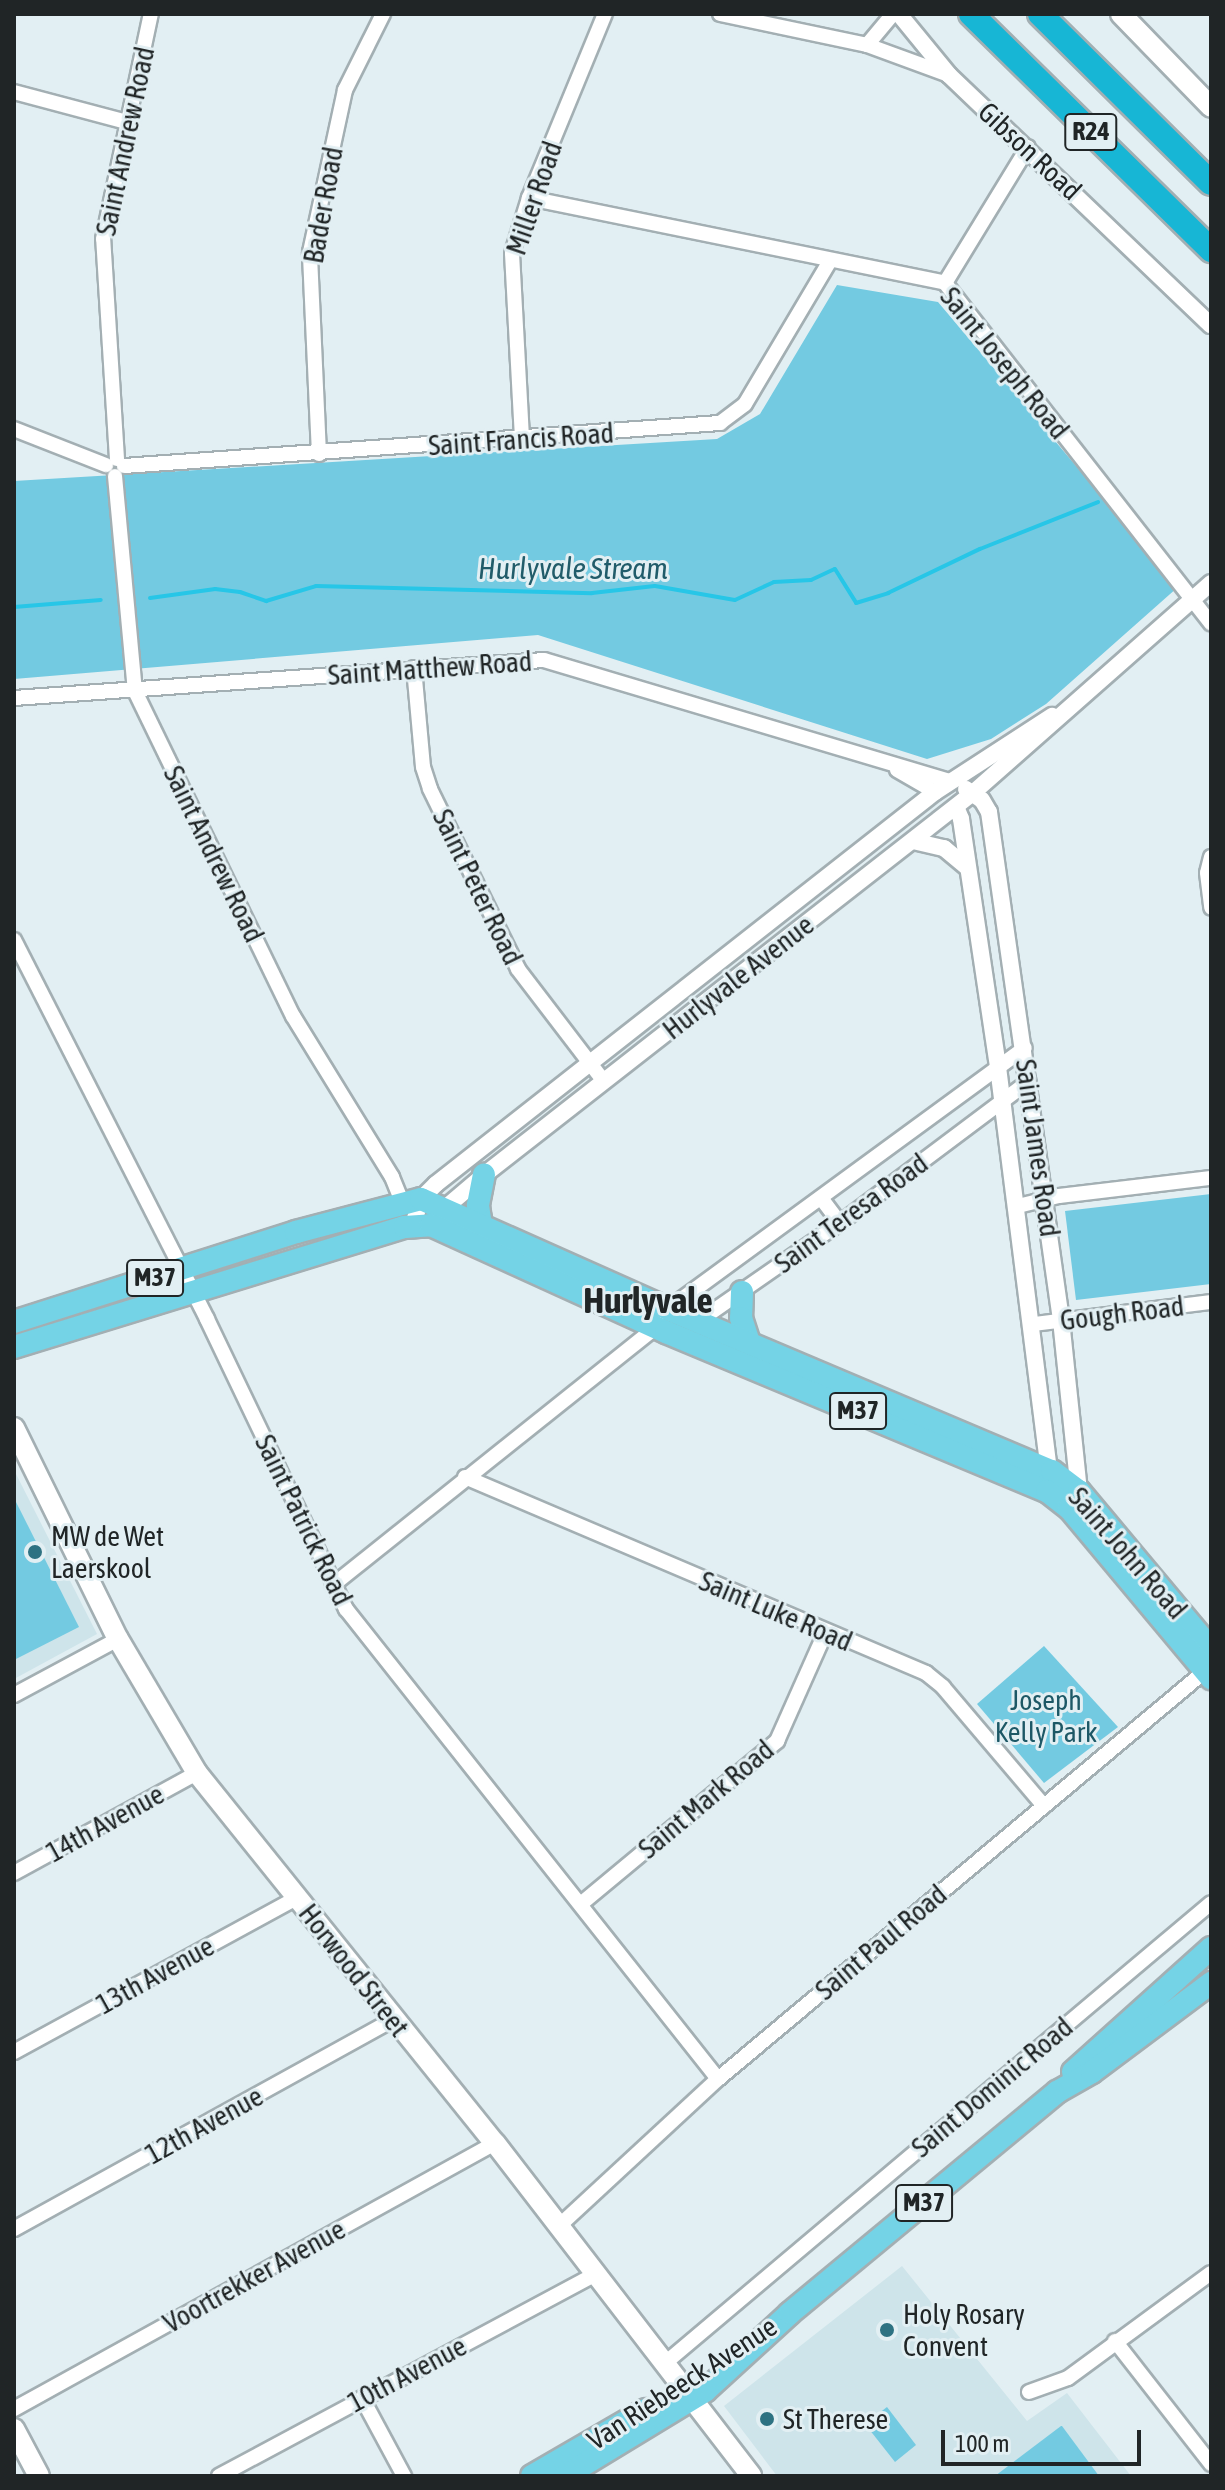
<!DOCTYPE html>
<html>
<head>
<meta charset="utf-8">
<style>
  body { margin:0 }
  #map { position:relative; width:1225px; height:2490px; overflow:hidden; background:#e2eff3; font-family:"Asap Condensed",sans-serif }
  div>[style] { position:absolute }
  .built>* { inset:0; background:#cee4ea }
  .green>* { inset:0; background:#73cae1 }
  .stream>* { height:4px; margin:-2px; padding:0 2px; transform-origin:2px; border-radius:2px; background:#27c6e7 }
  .roads { filter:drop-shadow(2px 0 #a3afb3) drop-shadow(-2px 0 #a3afb3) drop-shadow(0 2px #a3afb3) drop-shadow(0 -2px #a3afb3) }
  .minor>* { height:14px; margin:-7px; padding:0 7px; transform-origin:7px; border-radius:7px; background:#fff }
  .tertiary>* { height:16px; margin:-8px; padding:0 8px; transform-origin:8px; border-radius:8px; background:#fff }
  .secondary>* { height:20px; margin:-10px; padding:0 10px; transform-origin:10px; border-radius:10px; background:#fff }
  .primary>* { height:22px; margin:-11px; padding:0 11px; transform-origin:11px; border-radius:11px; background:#74d3e6 }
  .motorway>* { height:24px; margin:-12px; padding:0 12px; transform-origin:12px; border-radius:12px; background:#17b6d5 }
  .dots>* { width:22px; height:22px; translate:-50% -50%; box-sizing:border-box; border:4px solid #e2eff3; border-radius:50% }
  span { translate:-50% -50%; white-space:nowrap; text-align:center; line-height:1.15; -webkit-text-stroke:6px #e2eff3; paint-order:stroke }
  .shield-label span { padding:2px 6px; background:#e2eff3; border:2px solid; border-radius:6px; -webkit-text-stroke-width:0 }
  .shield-label { font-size:26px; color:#202526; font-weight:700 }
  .street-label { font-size:28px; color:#202526 }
  .poi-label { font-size:28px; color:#202526 }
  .left { translate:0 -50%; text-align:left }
  .park-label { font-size:28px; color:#1d5866 }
  .water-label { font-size:30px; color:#215c6a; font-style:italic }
  .district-label { font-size:36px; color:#202526; font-weight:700 }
  .frame { position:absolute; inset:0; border:16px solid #202526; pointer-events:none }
  .scale { position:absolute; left:941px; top:2430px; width:200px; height:36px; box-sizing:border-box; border:4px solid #202526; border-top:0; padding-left:10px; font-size:24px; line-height:28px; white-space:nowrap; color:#202526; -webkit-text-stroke:6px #e2eff3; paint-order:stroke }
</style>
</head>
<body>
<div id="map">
  <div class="built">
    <i style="clip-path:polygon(14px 1470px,97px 1634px,14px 1679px)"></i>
    <i style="clip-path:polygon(902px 2266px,1027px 2421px,1067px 2393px,1131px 2476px,777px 2476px,724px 2406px)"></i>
  </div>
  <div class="green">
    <i style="clip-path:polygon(837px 285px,938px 302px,1178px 587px,1046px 704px,991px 739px,927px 759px,538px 635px,14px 679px,14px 481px,717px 439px,760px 414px)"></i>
    <i style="clip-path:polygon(1211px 1194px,1211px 1284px,1076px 1300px,1065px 1211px)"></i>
    <i style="clip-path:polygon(14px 1498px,79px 1627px,14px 1660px)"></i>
    <i style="clip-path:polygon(1044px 1646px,1118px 1727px,1044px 1783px,977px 1704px)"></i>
    <i style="clip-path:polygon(887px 2407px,916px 2445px,895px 2462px,865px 2424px)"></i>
    <i style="clip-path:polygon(1062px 2426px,1099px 2476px,995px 2476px,1061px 2426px)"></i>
  </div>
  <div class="stream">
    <i style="left:150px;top:598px;width:66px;rotate:-7.9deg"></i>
    <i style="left:215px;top:589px;width:25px;rotate:7deg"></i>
    <i style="left:240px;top:592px;width:28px;rotate:19deg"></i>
    <i style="left:266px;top:601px;width:52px;rotate:-16.7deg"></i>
    <i style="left:316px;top:586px;width:276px;rotate:1.5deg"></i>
    <i style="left:592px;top:593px;width:63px;rotate:-6.3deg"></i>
    <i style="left:655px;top:586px;width:81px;rotate:9.9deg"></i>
    <i style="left:735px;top:600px;width:43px;rotate:-24.8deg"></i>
    <i style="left:774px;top:582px;width:37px;rotate:-3deg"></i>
    <i style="left:811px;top:580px;width:26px;rotate:-25deg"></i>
    <i style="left:835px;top:569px;width:40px;rotate:58deg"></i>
    <i style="left:856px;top:603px;width:34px;rotate:-17deg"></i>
    <i style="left:888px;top:593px;width:102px;rotate:-25.6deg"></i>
    <i style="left:980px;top:549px;width:127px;rotate:-21.7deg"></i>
    <i style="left:14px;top:607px;width:87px;rotate:-4.6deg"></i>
  </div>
  <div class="roads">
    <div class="minor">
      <i style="left:720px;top:14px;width:150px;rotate:11.9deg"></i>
      <i style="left:867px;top:45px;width:87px;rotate:20.1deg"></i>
      <i style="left:867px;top:45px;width:40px;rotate:-50deg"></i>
      <i style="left:14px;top:92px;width:117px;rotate:14.9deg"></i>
      <i style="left:529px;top:198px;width:425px;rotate:11.5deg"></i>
      <i style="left:945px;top:283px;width:432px;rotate:52deg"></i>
      <i style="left:945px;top:283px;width:159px;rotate:-58.6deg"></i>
      <i style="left:14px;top:429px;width:99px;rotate:21.4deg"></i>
      <i style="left:522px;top:438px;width:185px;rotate:-93.1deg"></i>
      <i style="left:512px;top:253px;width:58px;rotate:-72.8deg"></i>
      <i style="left:529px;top:198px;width:199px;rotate:-67.6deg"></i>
      <i style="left:319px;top:454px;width:202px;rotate:-92.6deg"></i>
      <i style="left:310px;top:252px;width:166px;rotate:-77.8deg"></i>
      <i style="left:345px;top:90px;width:85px;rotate:-63.4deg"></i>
      <i style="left:117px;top:459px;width:220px;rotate:-93.6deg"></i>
      <i style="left:103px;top:239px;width:230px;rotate:-78deg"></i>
      <i style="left:124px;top:466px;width:598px;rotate:-4.13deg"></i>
      <i style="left:720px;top:423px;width:31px;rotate:-37deg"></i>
      <i style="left:745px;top:404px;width:166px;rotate:-59.3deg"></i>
      <i style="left:115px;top:476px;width:216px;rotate:84.7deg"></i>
      <i style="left:135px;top:691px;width:361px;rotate:64.1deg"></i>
      <i style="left:293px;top:1016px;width:189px;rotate:58.4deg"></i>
      <i style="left:392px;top:1177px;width:27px;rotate:68deg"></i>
      <i style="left:414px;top:668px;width:99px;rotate:84.8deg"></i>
      <i style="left:423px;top:767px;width:23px;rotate:72deg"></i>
      <i style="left:430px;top:789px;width:200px;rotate:63.9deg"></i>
      <i style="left:518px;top:969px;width:140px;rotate:52.6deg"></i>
      <i style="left:14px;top:698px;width:531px;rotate:-4.1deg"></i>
      <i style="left:544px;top:660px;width:424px;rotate:16.6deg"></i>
      <i style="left:897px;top:770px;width:44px;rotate:30.1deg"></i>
      <i style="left:1211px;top:857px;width:16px;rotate:104deg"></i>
      <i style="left:1207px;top:873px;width:35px;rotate:83deg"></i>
      <i style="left:14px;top:940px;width:425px;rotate:63deg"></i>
      <i style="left:207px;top:1319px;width:322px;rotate:64.4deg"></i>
      <i style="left:346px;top:1609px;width:599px;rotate:51.64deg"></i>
      <i style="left:821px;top:1198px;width:31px;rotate:53deg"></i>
      <i style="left:1018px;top:1206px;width:42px;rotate:-13.7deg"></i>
      <i style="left:1059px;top:1196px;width:153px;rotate:-6.8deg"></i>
      <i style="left:664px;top:1312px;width:447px;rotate:-36.2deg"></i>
      <i style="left:696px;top:1323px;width:175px;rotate:-34.8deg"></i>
      <i style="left:840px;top:1223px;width:236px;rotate:-36.9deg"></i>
      <i style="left:1034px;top:1324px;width:178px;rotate:-7.1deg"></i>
      <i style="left:465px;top:1477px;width:501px;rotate:23.03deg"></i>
      <i style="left:926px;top:1673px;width:22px;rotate:39deg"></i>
      <i style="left:943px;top:1687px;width:156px;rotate:49.7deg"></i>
      <i style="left:333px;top:1585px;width:413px;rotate:-38.6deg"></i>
      <i style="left:14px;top:1695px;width:118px;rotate:-28.3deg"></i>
      <i style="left:14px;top:1873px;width:209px;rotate:-28.7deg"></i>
      <i style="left:582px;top:1903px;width:254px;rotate:-39.7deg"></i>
      <i style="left:777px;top:1741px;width:118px;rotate:-66deg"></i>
      <i style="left:14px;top:2052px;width:322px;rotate:-28.6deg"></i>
      <i style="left:559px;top:2226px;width:217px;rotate:-42.8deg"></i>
      <i style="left:718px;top:2079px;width:643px;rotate:-39.95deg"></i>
      <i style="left:14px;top:2229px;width:433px;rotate:-28.9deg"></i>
      <i style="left:1115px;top:2341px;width:156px;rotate:52deg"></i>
      <i style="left:664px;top:2364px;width:715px;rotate:-40.12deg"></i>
      <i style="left:1029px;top:2392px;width:41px;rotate:-19.7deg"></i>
      <i style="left:1068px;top:2378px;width:177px;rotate:-36.3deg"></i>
      <i style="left:362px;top:2398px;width:89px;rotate:61.7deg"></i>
      <i style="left:14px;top:2409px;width:550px;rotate:-28.94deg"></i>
      <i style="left:219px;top:2476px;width:427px;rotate:-28.2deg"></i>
    </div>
    <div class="tertiary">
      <i style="left:899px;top:14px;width:79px;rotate:50.7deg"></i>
      <i style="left:949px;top:75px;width:362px;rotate:43.7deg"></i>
      <i style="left:966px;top:789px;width:19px;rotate:35deg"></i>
      <i style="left:982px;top:800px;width:14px;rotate:60deg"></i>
      <i style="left:989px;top:812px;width:513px;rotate:81.93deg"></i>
      <i style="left:1061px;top:1320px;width:172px;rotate:84deg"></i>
      <i style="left:1079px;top:1491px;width:6px;rotate:121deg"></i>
      <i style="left:956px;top:807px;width:13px;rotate:67deg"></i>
      <i style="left:961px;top:819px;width:251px;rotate:81.5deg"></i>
      <i style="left:998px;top:1067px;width:414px;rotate:82.8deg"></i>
      <i style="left:913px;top:841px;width:32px;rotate:13deg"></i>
      <i style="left:944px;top:848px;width:31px;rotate:40deg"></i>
      <i style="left:443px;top:1217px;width:9px;rotate:-77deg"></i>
      <i style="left:445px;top:1208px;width:51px;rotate:-40.2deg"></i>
      <i style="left:484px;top:1175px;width:622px;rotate:-38.01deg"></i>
      <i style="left:974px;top:792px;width:316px;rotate:-41.4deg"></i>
      <i style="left:413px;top:1225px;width:27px;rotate:-73deg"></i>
      <i style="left:421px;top:1199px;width:21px;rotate:-45deg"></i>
      <i style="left:436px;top:1184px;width:635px;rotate:-38.15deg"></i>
      <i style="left:935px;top:792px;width:140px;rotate:-33deg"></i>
    </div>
    <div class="secondary">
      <i style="left:1121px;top:14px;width:129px;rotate:45.9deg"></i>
      <i style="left:14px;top:1428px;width:235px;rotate:63.8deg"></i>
      <i style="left:118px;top:1639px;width:156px;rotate:59.5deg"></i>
      <i style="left:197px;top:1773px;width:475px;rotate:51.2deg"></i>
      <i style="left:495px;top:2143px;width:420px;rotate:52.4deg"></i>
      <i style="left:14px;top:2429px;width:53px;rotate:62deg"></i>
    </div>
    <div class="primary">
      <i style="left:481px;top:1225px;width:20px;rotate:-99deg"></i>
      <i style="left:478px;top:1205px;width:31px;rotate:-79deg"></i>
      <i style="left:742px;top:1292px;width:26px;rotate:92deg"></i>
      <i style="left:741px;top:1318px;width:26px;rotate:72deg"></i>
      <i style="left:14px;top:1322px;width:296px;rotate:-17.7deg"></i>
      <i style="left:296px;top:1232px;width:129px;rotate:-14.8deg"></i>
      <i style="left:421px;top:1199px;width:273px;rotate:24deg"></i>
      <i style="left:670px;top:1310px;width:415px;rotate:22.9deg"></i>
      <i style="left:1052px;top:1471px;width:34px;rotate:37deg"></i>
      <i style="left:1079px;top:1491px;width:206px;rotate:50.1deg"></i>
      <i style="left:14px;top:1347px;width:409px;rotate:-17.1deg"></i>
      <i style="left:405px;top:1227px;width:26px;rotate:-4deg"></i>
      <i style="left:431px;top:1225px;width:258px;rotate:24.5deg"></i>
      <i style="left:666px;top:1332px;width:413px;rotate:22.7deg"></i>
      <i style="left:1047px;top:1491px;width:28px;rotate:38deg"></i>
      <i style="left:1069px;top:1508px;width:222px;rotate:50.1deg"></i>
      <i style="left:1073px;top:2072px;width:186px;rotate:-41.9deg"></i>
      <i style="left:532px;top:2476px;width:132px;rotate:-30.1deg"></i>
      <i style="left:565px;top:2476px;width:164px;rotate:-31.3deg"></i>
      <i style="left:705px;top:2391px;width:115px;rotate:-42.5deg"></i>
      <i style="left:790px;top:2313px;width:347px;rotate:-39.6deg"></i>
      <i style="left:1057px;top:2092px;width:40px;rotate:-29.7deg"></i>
      <i style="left:1092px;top:2072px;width:149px;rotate:-36.8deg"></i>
    </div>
    <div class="motorway">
      <i style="left:971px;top:14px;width:337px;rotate:44.5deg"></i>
      <i style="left:1040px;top:14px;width:240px;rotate:44.7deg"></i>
    </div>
  </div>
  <div class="dots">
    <i style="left:35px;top:1552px;background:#2e7282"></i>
    <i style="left:887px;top:2330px;background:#2e7282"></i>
    <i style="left:767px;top:2419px;background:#2e7282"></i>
  </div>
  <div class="shield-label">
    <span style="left:1091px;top:132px">R24</span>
    <span style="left:155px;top:1278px">M37</span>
    <span style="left:858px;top:1411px">M37</span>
    <span style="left:924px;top:2203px">M37</span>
  </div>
  <div class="street-label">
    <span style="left:125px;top:141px;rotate:-78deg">Saint Andrew Road</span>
    <span style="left:1030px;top:151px;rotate:43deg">Gibson Road</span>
    <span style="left:534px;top:198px;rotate:-71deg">Miller Road</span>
    <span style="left:323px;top:205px;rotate:-80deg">Bader Road</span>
    <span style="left:1005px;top:363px;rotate:51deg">Saint Joseph Road</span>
    <span style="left:521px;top:439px;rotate:-4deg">Saint Francis Road</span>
    <span style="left:430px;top:668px;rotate:-4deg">Saint Matthew Road</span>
    <span style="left:214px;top:854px;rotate:64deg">Saint Andrew Road</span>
    <span style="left:478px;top:887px;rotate:64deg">Saint Peter Road</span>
    <span style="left:738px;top:977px;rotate:-38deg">Hurlyvale Avenue</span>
    <span style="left:1038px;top:1148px;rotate:82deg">Saint James Road</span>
    <span style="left:851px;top:1213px;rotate:-36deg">Saint Teresa Road</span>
    <span style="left:1122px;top:1313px;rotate:-7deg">Gough Road</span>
    <span style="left:304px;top:1520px;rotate:64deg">Saint Patrick Road</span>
    <span style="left:1128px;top:1553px;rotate:49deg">Saint John Road</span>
    <span style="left:776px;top:1611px;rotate:23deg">Saint Luke Road</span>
    <span style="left:706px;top:1799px;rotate:-40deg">Saint Mark Road</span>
    <span style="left:105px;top:1823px;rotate:-29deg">14th Avenue</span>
    <span style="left:881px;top:1942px;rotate:-40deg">Saint Paul Road</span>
    <span style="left:354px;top:1970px;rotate:52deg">Horwood Street</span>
    <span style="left:155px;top:1975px;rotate:-29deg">13th Avenue</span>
    <span style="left:992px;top:2087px;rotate:-40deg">Saint Dominic Road</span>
    <span style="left:204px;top:2125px;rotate:-29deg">12th Avenue</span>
    <span style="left:254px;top:2276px;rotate:-29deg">Voortrekker Avenue</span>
    <span style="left:407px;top:2374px;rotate:-28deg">10th Avenue</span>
    <span style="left:682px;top:2383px;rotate:-33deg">Van Riebeeck Avenue</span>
  </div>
  <div class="poi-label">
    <span class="left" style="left:51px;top:1552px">MW de Wet<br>Laerskool</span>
    <span class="left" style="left:903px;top:2330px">Holy Rosary<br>Convent</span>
    <span class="left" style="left:783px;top:2419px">St Therese</span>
  </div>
  <div class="park-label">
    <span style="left:1046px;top:1716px">Joseph<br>Kelly Park</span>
  </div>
  <div class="water-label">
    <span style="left:573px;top:568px">Hurlyvale Stream</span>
  </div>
  <div class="district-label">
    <span style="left:648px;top:1301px">Hurlyvale</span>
  </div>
  <div class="frame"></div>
  <div class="scale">100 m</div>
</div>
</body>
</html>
